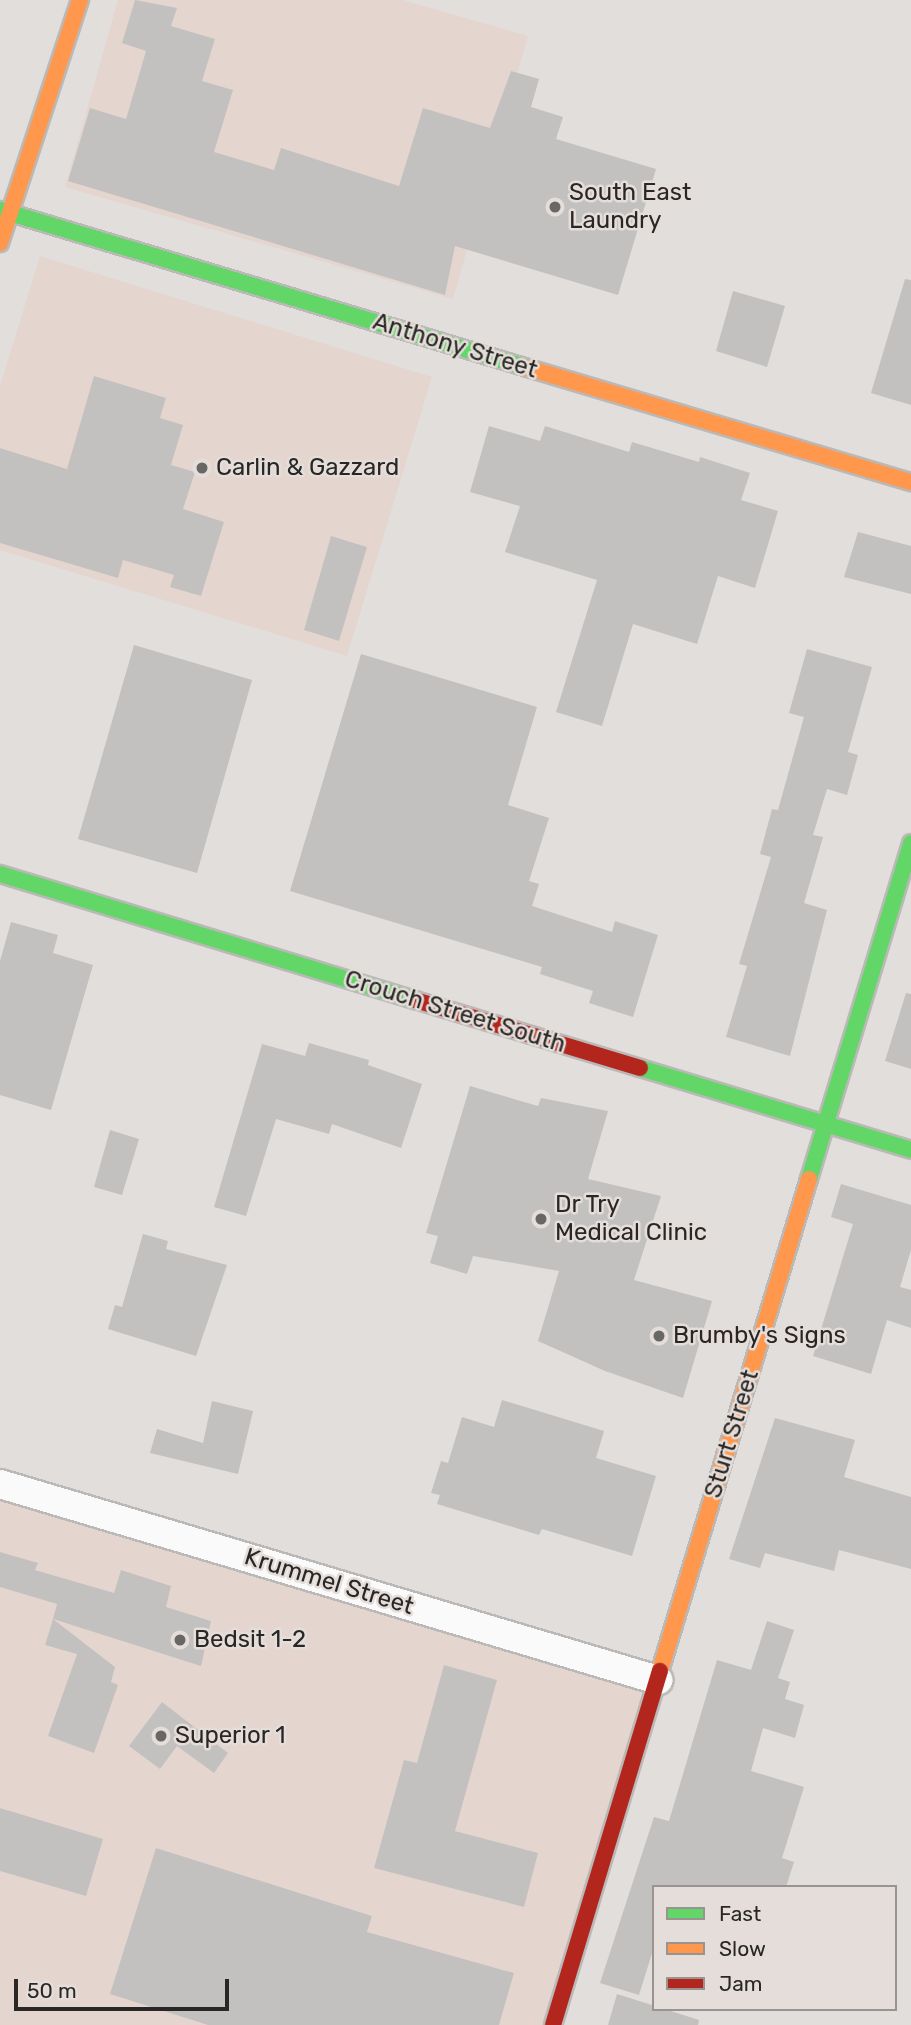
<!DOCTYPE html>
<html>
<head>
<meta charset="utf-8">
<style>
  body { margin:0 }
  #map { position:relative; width:911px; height:2025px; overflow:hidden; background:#e1dedc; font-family:Rubik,sans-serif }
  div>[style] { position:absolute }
  .commercial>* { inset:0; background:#e4d6cf }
  .building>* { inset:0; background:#c3c1bf }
  .roads { filter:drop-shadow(2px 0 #bbb9b7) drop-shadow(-2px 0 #bbb9b7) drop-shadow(0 2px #bbb9b7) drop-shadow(0 -2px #bbb9b7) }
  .street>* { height:28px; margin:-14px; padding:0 14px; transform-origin:14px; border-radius:14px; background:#fafafa }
  .fast>* { height:16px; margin:-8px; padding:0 8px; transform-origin:8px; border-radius:8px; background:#63d668 }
  .slow>* { height:16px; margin:-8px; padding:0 8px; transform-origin:8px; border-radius:8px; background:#ff974d }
  .jam>* { height:16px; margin:-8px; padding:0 8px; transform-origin:8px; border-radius:8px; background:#b3261e }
  .dots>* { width:19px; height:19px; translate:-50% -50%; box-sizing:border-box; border:4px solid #e4ddd9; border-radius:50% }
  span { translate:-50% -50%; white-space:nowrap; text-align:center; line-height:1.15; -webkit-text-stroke:5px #e4ddd9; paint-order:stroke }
  .poi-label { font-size:24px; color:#292725 }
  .left { translate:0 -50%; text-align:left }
  .street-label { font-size:24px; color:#292725 }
  .legend { position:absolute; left:652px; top:1885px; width:245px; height:126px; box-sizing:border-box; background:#e4ddd9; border:2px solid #999491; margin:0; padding:9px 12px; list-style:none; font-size:21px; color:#292725 }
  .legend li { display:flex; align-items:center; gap:14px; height:35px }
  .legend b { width:35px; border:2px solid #999491 }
  .scale { position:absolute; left:14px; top:1979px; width:215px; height:32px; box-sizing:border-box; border:4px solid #292725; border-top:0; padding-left:9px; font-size:21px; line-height:24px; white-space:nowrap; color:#292725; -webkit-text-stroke:5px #e4ddd9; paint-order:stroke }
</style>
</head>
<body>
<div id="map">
  <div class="commercial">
    <i style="clip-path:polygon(118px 0,403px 0,528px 36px,453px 299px,65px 187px)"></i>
    <i style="clip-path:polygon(40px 256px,432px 377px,347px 656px,0 550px,0 386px)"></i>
    <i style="clip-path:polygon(0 1484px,658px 1680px,553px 2025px,0 2025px)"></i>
  </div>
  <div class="building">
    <i style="clip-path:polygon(135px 0,177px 8px,171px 26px,215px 39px,202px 81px,233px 90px,214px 152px,274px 170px,281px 148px,399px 186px,423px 108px,490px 128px,511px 71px,539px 79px,531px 107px,563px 117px,556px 139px,656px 169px,618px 295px,455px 246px,445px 295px,68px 181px,90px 108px,126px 119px,146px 51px,122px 43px)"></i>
    <i style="clip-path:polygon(905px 279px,911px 280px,911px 405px,871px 393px)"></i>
    <i style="clip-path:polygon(733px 291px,785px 306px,767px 367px,716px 351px)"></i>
    <i style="clip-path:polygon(94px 376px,166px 398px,160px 418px,183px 425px,171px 465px,195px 472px,183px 509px,224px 522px,201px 596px,170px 587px,174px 575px,123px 560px,118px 578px,0 543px,0 448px,67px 469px)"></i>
    <i style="clip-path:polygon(489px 426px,540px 441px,545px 426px,629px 452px,632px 442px,699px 462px,700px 457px,750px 473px,741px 500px,778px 511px,755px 588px,718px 576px,697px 644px,633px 624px,602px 726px,556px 712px,597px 580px,505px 552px,520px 506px,470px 492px)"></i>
    <i style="clip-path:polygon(858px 532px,911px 546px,911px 594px,844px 577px)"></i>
    <i style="clip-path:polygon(331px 536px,367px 547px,339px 641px,304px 630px)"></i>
    <i style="clip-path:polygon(134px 645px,252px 680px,197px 873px,78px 839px)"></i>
    <i style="clip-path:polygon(807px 649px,872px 667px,848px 752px,858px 755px,847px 795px,827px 789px,813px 835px,823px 837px,804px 903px,827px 910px,790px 1056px,726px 1037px,747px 966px,739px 964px,771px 857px,760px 854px,772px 809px,778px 810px,804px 717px,789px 713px)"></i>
    <i style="clip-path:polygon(361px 654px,537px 707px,508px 805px,549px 818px,529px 881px,539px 884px,532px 906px,612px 932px,615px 921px,658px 935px,633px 1017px,589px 1003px,593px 991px,540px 974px,542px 967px,290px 891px)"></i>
    <i style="clip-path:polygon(11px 922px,58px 935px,53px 953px,93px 965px,51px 1110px,0 1095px,0 961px)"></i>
    <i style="clip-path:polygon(906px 993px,911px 994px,911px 1069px,885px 1061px)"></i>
    <i style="clip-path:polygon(309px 1043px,369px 1060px,368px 1065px,422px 1084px,401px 1148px,332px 1124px,329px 1134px,276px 1119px,246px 1216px,214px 1207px,262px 1044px,305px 1056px)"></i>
    <i style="clip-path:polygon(470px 1086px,538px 1106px,541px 1098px,608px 1111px,588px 1179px,661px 1196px,634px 1280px,712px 1301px,683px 1398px,605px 1371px,538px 1341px,559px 1271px,473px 1256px,467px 1274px,430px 1263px,438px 1236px,426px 1233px)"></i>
    <i style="clip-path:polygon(110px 1130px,139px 1139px,122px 1195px,94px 1187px)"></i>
    <i style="clip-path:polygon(841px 1184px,911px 1205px,911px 1250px,900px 1287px,911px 1290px,911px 1328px,887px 1320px,871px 1374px,813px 1356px,853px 1224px,831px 1217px)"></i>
    <i style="clip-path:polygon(143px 1234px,168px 1241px,166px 1249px,227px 1265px,196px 1356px,108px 1329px,115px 1305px,122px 1307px)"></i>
    <i style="clip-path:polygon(502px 1400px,604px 1431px,596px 1458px,656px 1476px,632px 1556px,542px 1529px,539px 1535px,437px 1504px,440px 1495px,431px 1493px,441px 1461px,448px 1463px,462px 1417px,494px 1427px)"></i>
    <i style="clip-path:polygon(212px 1401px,253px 1411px,238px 1474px,150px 1453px,157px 1429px,203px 1443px)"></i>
    <i style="clip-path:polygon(775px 1418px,855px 1440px,844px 1477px,911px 1497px,911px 1569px,839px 1550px,834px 1571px,765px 1553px,760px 1568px,729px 1559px)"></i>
    <i style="clip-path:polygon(0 1552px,38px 1563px,35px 1570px,114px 1593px,121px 1570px,171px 1586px,166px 1607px,211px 1621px,201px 1666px,53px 1619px,57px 1604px,0 1587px)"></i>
    <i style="clip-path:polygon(53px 1619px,115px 1667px,111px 1682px,118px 1685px,94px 1753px,48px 1736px,77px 1654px,45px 1645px)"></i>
    <i style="clip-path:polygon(767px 1621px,794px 1630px,778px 1678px,790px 1682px,785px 1699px,804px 1705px,795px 1738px,763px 1728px,751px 1771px,804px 1787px,782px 1858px,794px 1862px,786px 1887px,654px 1887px,654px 1947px,639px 1995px,600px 1983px,654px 1817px,669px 1821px,717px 1660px,751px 1670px)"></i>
    <i style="clip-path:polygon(444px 1665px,497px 1680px,455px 1831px,538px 1853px,524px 1907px,374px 1868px,404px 1760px,417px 1763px)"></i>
    <i style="clip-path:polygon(162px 1702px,228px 1753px,214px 1773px,177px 1746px,160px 1769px,129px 1746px)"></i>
    <i style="clip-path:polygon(0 1808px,103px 1839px,86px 1896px,0 1871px)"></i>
    <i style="clip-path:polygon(156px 1848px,372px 1916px,367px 1932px,514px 1973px,499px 2025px,208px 2025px,110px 1994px)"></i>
    <i style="clip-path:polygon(617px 1994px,699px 2020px,698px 2025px,608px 2025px)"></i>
  </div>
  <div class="roads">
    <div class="street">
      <i style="left:0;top:1484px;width:687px;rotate:16.59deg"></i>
    </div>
    <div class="fast">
      <i style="left:0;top:210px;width:551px;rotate:16.66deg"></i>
      <i style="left:0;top:874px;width:434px;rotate:16.9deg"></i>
      <i style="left:640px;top:1068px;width:283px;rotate:16.8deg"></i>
      <i style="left:809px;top:1179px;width:351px;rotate:-73.1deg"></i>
    </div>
    <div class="slow">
      <i style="left:0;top:243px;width:256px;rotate:-71.8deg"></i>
      <i style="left:528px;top:368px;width:400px;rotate:16.6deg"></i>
      <i style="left:660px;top:1671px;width:514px;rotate:-73.15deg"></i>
    </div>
    <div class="jam">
      <i style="left:415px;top:1000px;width:235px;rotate:16.8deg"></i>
      <i style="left:553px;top:2025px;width:370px;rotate:-73.2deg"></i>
    </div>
  </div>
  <div class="dots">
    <i style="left:555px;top:207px;background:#696765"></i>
    <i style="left:202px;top:468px;background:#696765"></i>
    <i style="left:541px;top:1219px;background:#696765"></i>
    <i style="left:659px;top:1336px;background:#696765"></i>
    <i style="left:180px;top:1640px;background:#696765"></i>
    <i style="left:161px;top:1736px;background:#696765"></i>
  </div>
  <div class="poi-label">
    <span class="left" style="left:569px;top:207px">South East<br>Laundry</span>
    <span class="left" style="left:216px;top:468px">Carlin &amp; Gazzard</span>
    <span class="left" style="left:555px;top:1219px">Dr Try<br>Medical Clinic</span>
    <span class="left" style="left:673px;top:1336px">Brumby's Signs</span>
    <span class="left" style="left:194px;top:1640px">Bedsit 1-2</span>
    <span class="left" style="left:175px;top:1736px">Superior 1</span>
  </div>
  <div class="street-label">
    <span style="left:455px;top:346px;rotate:17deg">Anthony Street</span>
    <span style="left:455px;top:1012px;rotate:17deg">Crouch Street South</span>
    <span style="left:732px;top:1434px;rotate:-73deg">Sturt Street</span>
    <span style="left:329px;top:1582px;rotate:17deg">Krummel Street</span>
  </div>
  <ul class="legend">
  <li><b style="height:9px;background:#63d668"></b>Fast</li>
  <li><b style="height:9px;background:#ff974d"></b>Slow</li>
  <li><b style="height:9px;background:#b3261e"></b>Jam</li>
  </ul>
  <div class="scale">50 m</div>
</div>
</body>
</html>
